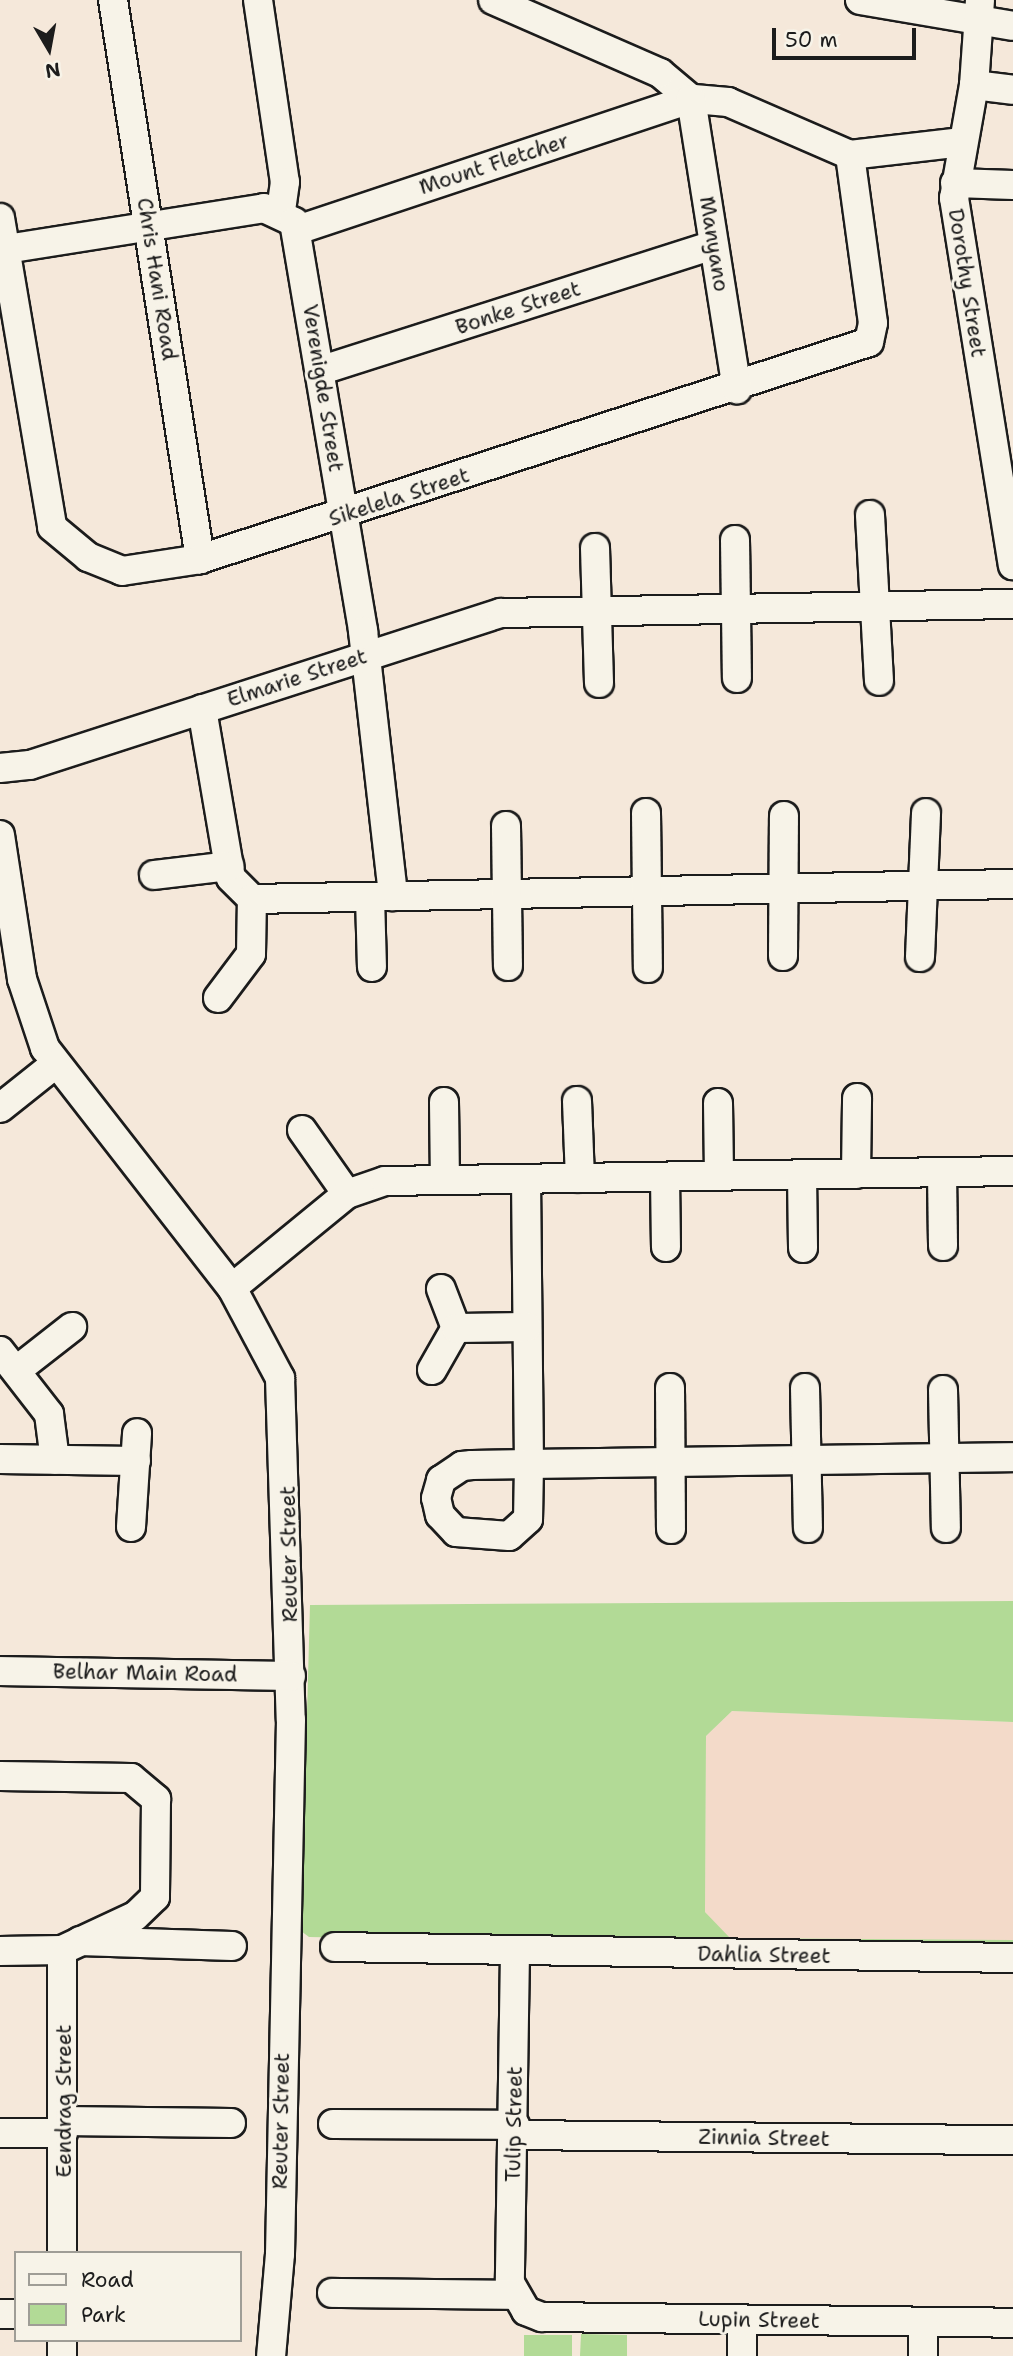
<!DOCTYPE html>
<html>
<head>
<meta charset="utf-8">
<style>
  body { margin:0 }
  #map { position:relative; width:1013px; height:2356px; overflow:hidden; background:#f5e8da; font-family:"Shantell Sans",sans-serif }
  div>[style] { position:absolute }
  .built>* { inset:0; background:#f3dac9 }
  .green>* { inset:0; background:#b2da96 }
  .roads { filter:drop-shadow(2px 0 #1c1c1c) drop-shadow(-2px 0 #1c1c1c) drop-shadow(0 2px #1c1c1c) drop-shadow(0 -2px #1c1c1c) }
  .minor>* { height:28px; margin:-14px; padding:0 14px; transform-origin:14px; border-radius:14px; background:#f7f3e8 }
  span { translate:-50% -50%; white-space:nowrap; text-align:center; line-height:1.15; -webkit-text-stroke:6px #f7f3e8; paint-order:stroke }
  .street-label { font-size:21px; color:#1c1c1c }
  .legend { position:absolute; left:14px; top:2251px; width:228px; height:91px; box-sizing:border-box; background:#f7f3e8; border:2px solid #9f9d96; margin:0; padding:9px 12px; list-style:none; font-size:21px; color:#1c1c1c }
  .legend li { display:flex; align-items:center; gap:14px; height:35px }
  .legend b { width:35px; border:2px solid #9f9d96 }
  .north { position:absolute; left:14px; top:14px; width:70px; height:70px; -webkit-text-stroke:5px #f7f3e8; paint-order:stroke; rotate:170deg; font-size:19px; font-weight:700; line-height:28px; text-align:center; color:#1c1c1c }
  .north::after { content:''; display:block; margin:auto; width:24px; height:32px; background:#1c1c1c; clip-path:polygon(50% 0,100% 100%,50% 72%,0 100%) }
  .scale { position:absolute; left:772px; top:28px; width:144px; height:32px; box-sizing:border-box; border:4px solid #1c1c1c; border-top:0; padding-left:9px; font-size:21px; line-height:24px; white-space:nowrap; color:#1c1c1c; -webkit-text-stroke:5px #f7f3e8; paint-order:stroke }
</style>
</head>
<body>
<div id="map">
  <div class="built">
    <i style="clip-path:polygon(732px 1711px,1013px 1722px,1013px 1940px,729px 1938px,705px 1912px,706px 1736px)"></i>
  </div>
  <div class="green">
    <i style="clip-path:polygon(1013px 1601px,1013px 1722px,732px 1711px,706px 1736px,705px 1912px,730px 1938px,1013px 1940px,1013px 1951px,309px 1937px,301px 1931px,310px 1605px)"></i>
    <i style="clip-path:polygon(581px 2334px,627px 2335px,627px 2356px,580px 2356px)"></i>
    <i style="clip-path:polygon(524px 2335px,572px 2335px,572px 2356px,524px 2356px)"></i>
  </div>
  <div class="roads">
    <div class="minor">
      <i style="left:113px;top:0;width:566px;rotate:81.15deg"></i>
      <i style="left:258px;top:0;width:184px;rotate:81.6deg"></i>
      <i style="left:285px;top:182px;width:28px;rotate:98deg"></i>
      <i style="left:860px;top:0;width:155px;rotate:9.6deg"></i>
      <i style="left:980px;top:0;width:85px;rotate:94deg"></i>
      <i style="left:974px;top:85px;width:115px;rotate:100deg"></i>
      <i style="left:954px;top:198px;width:372px;rotate:80.9deg"></i>
      <i style="left:974px;top:85px;width:39px;rotate:7deg"></i>
      <i style="left:850px;top:155px;width:113px;rotate:-6.6deg"></i>
      <i style="left:955px;top:183px;width:58px;rotate:2deg"></i>
      <i style="left:0;top:218px;width:313px;rotate:80.4deg"></i>
      <i style="left:52px;top:527px;width:47px;rotate:39.8deg"></i>
      <i style="left:88px;top:557px;width:37px;rotate:22deg"></i>
      <i style="left:122px;top:571px;width:79px;rotate:-8.7deg"></i>
      <i style="left:200px;top:559px;width:703px;rotate:-17.97deg"></i>
      <i style="left:869px;top:342px;width:19px;rotate:-78deg"></i>
      <i style="left:873px;top:323px;width:170px;rotate:-97.8deg"></i>
      <i style="left:850px;top:155px;width:133px;rotate:-156.5deg"></i>
      <i style="left:728px;top:102px;width:37px;rotate:-175deg"></i>
      <i style="left:691px;top:99px;width:40px;rotate:-140deg"></i>
      <i style="left:660px;top:73px;width:182px;rotate:-156.4deg"></i>
      <i style="left:297px;top:230px;width:415px;rotate:-18.4deg"></i>
      <i style="left:691px;top:99px;width:294px;rotate:81deg"></i>
      <i style="left:0;top:250px;width:267px;rotate:-9deg"></i>
      <i style="left:264px;top:208px;width:33px;rotate:25deg"></i>
      <i style="left:294px;top:222px;width:415px;rotate:80.4deg"></i>
      <i style="left:363px;top:631px;width:267px;rotate:83.5deg"></i>
      <i style="left:322px;top:370px;width:411px;rotate:-17.7deg"></i>
      <i style="left:870px;top:515px;width:166px;rotate:86.9deg"></i>
      <i style="left:735px;top:540px;width:138px;rotate:89.2deg"></i>
      <i style="left:595px;top:548px;width:135px;rotate:88.3deg"></i>
      <i style="left:202px;top:709px;width:171px;rotate:80.3deg"></i>
      <i style="left:231px;top:878px;width:30px;rotate:45deg"></i>
      <i style="left:252px;top:899px;width:761px;rotate:-1.13deg"></i>
      <i style="left:0;top:768px;width:30px;rotate:-6deg"></i>
      <i style="left:30px;top:765px;width:495px;rotate:-17.9deg"></i>
      <i style="left:501px;top:613px;width:512px;rotate:-1.01deg"></i>
      <i style="left:646px;top:813px;width:155px;rotate:89.3deg"></i>
      <i style="left:506px;top:826px;width:140px;rotate:89.2deg"></i>
      <i style="left:0;top:835px;width:146px;rotate:81.3deg"></i>
      <i style="left:22px;top:979px;width:73px;rotate:71.6deg"></i>
      <i style="left:45px;top:1048px;width:304px;rotate:52.1deg"></i>
      <i style="left:232px;top:1288px;width:102px;rotate:61.9deg"></i>
      <i style="left:280px;top:1378px;width:342px;rotate:88.2deg"></i>
      <i style="left:291px;top:1720px;width:534px;rotate:91.18deg"></i>
      <i style="left:280px;top:2254px;width:102px;rotate:95deg"></i>
      <i style="left:154px;top:875px;width:76px;rotate:-6.8deg"></i>
      <i style="left:370px;top:897px;width:70px;rotate:88.4deg"></i>
      <i style="left:783px;top:956px;width:140px;rotate:-89.6deg"></i>
      <i style="left:920px;top:957px;width:144px;rotate:-87.6deg"></i>
      <i style="left:218px;top:998px;width:55px;rotate:-53.1deg"></i>
      <i style="left:251px;top:954px;width:55px;rotate:-89deg"></i>
      <i style="left:577px;top:1101px;width:77px;rotate:87.8deg"></i>
      <i style="left:444px;top:1102px;width:78px;rotate:89.3deg"></i>
      <i style="left:718px;top:1103px;width:73px;rotate:89.2deg"></i>
      <i style="left:0;top:1108px;width:69px;rotate:-38.5deg"></i>
      <i style="left:302px;top:1130px;width:78px;rotate:54.9deg"></i>
      <i style="left:942px;top:1173px;width:73px;rotate:89.2deg"></i>
      <i style="left:856px;top:1174px;width:76px;rotate:-89.2deg"></i>
      <i style="left:802px;top:1175px;width:73px;rotate:89.2deg"></i>
      <i style="left:665px;top:1177px;width:70px;rotate:89.2deg"></i>
      <i style="left:526px;top:1179px;width:285px;rotate:89.4deg"></i>
      <i style="left:529px;top:1464px;width:55px;rotate:91deg"></i>
      <i style="left:528px;top:1519px;width:25px;rotate:138deg"></i>
      <i style="left:509px;top:1536px;width:53px;rotate:-175.7deg"></i>
      <i style="left:456px;top:1532px;width:23px;rotate:-133deg"></i>
      <i style="left:440px;top:1515px;width:17px;rotate:-103deg"></i>
      <i style="left:436px;top:1498px;width:19px;rotate:-74deg"></i>
      <i style="left:441px;top:1480px;width:25px;rotate:-34deg"></i>
      <i style="left:462px;top:1466px;width:10px;rotate:-6deg"></i>
      <i style="left:472px;top:1465px;width:57px;rotate:-1deg"></i>
      <i style="left:529px;top:1464px;width:141px;rotate:-0.8deg"></i>
      <i style="left:670px;top:1462px;width:136px;rotate:-0.8deg"></i>
      <i style="left:806px;top:1460px;width:207px;rotate:-0.8deg"></i>
      <i style="left:232px;top:1288px;width:149px;rotate:-39.3deg"></i>
      <i style="left:347px;top:1194px;width:40px;rotate:-18.9deg"></i>
      <i style="left:385px;top:1181px;width:628px;rotate:-0.91deg"></i>
      <i style="left:441px;top:1289px;width:42px;rotate:69deg"></i>
      <i style="left:0;top:1351px;width:80px;rotate:52.1deg"></i>
      <i style="left:49px;top:1414px;width:46px;rotate:82.6deg"></i>
      <i style="left:17px;top:1370px;width:70px;rotate:-38deg"></i>
      <i style="left:432px;top:1370px;width:48px;rotate:-60.3deg"></i>
      <i style="left:456px;top:1328px;width:71px;rotate:-0.8deg"></i>
      <i style="left:670px;top:1388px;width:141px;rotate:89.6deg"></i>
      <i style="left:805px;top:1388px;width:140px;rotate:88.8deg"></i>
      <i style="left:943px;top:1390px;width:138px;rotate:88.8deg"></i>
      <i style="left:0;top:1459px;width:136px;rotate:0.8deg"></i>
      <i style="left:131px;top:1527px;width:94px;rotate:-86.3deg"></i>
      <i style="left:0;top:1671px;width:291px;rotate:1deg"></i>
      <i style="left:0;top:1776px;width:131px;rotate:0.9deg"></i>
      <i style="left:131px;top:1778px;width:33px;rotate:40deg"></i>
      <i style="left:156px;top:1799px;width:98px;rotate:90.6deg"></i>
      <i style="left:155px;top:1897px;width:28px;rotate:136deg"></i>
      <i style="left:135px;top:1916px;width:81px;rotate:155deg"></i>
      <i style="left:80px;top:1941px;width:152px;rotate:1.9deg"></i>
      <i style="left:335px;top:1947px;width:678px;rotate:0.93deg"></i>
      <i style="left:0;top:1951px;width:62px;rotate:-0.9deg"></i>
      <i style="left:515px;top:1952px;width:331px;rotate:90.9deg"></i>
      <i style="left:510px;top:2283px;width:32px;rotate:60deg"></i>
      <i style="left:526px;top:2311px;width:17px;rotate:21deg"></i>
      <i style="left:542px;top:2317px;width:471px;rotate:0.7deg"></i>
      <i style="left:63px;top:2121px;width:168px;rotate:0.7deg"></i>
      <i style="left:333px;top:2124px;width:182px;rotate:0.3deg"></i>
      <i style="left:0;top:2133px;width:63px"></i>
      <i style="left:515px;top:2135px;width:498px;rotate:0.6deg"></i>
      <i style="left:62px;top:2253px;width:303px;rotate:-90deg"></i>
      <i style="left:332px;top:2293px;width:181px;rotate:0.6deg"></i>
      <i style="left:0;top:2314px;width:16px"></i>
      <i style="left:62px;top:2356px;width:16px;rotate:-90deg"></i>
      <i style="left:742px;top:2356px;width:36px;rotate:-90deg"></i>
      <i style="left:923px;top:2356px;width:33px;rotate:-90deg"></i>
    </div>
  </div>
  <div class="street-label">
    <span style="left:494px;top:164px;rotate:-18deg">Mount Fletcher</span>
    <span style="left:714px;top:244px;rotate:81deg">Manyano</span>
    <span style="left:157px;top:279px;rotate:81deg">Chris Hani Road</span>
    <span style="left:967px;top:283px;rotate:81deg">Dorothy Street</span>
    <span style="left:518px;top:308px;rotate:-18deg">Bonke Street</span>
    <span style="left:323px;top:388px;rotate:81deg">Verenigde Street</span>
    <span style="left:399px;top:497px;rotate:-18deg">Sikelela Street</span>
    <span style="left:297px;top:678px;rotate:-18deg">Elmarie Street</span>
    <span style="left:289px;top:1554px;rotate:-91deg">Reuter Street</span>
    <span style="left:145px;top:1673px;rotate:1deg">Belhar Main Road</span>
    <span style="left:764px;top:1955px;rotate:1deg">Dahlia Street</span>
    <span style="left:64px;top:2101px;rotate:-90deg">Eendrag Street</span>
    <span style="left:281px;top:2121px;rotate:-89deg">Reuter Street</span>
    <span style="left:514px;top:2124px;rotate:-89deg">Tulip Street</span>
    <span style="left:764px;top:2138px;rotate:1deg">Zinnia Street</span>
    <span style="left:759px;top:2320px;rotate:1deg">Lupin Street</span>
  </div>
  <ul class="legend">
  <li><b style="height:9px;background:#f7f3e8"></b>Road</li>
  <li><b style="height:19px;background:#b2da96"></b>Park</li>
  </ul>
  <div class="north">N</div>
  <div class="scale">50 m</div>
</div>
</body>
</html>
